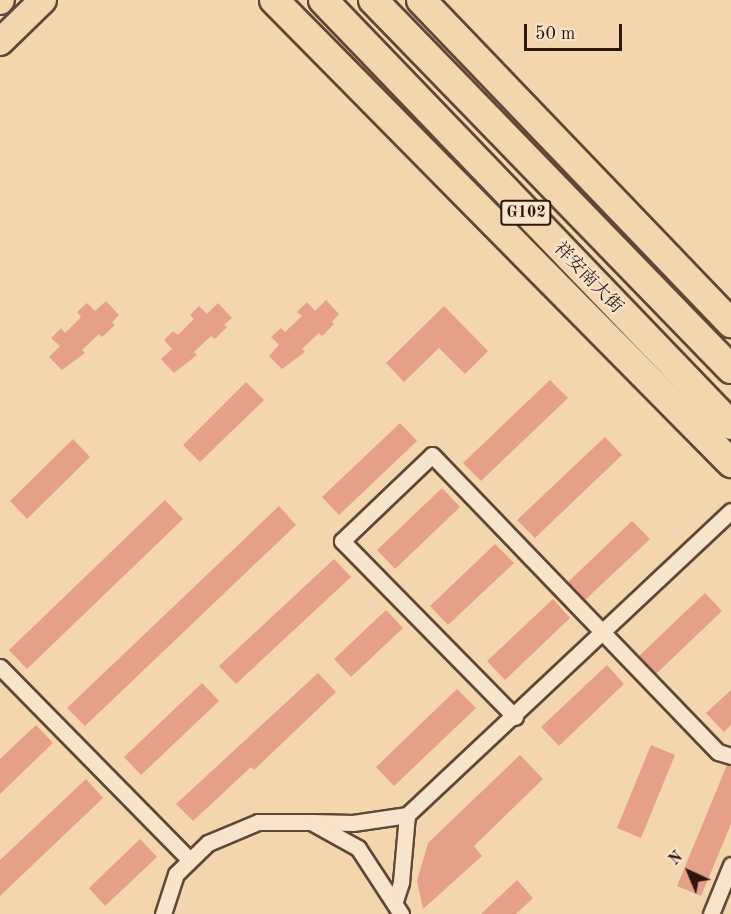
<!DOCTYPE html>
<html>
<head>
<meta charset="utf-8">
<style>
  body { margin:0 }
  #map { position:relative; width:731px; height:914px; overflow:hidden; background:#f3d6ad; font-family:"Old Standard TT","Noto Serif SC",serif }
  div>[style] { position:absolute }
  .building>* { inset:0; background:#e6a087 }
  .roads { filter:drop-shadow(2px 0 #5f4836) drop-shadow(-2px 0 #5f4836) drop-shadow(0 2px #5f4836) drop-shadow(0 -2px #5f4836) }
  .street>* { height:15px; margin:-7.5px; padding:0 7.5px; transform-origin:7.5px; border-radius:7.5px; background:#f7e4ca }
  .primary>* { height:26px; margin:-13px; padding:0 13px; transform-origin:13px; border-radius:13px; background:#f3d6ad }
  .highway>* { height:28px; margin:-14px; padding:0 14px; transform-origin:14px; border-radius:14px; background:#f3d6ad }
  span { translate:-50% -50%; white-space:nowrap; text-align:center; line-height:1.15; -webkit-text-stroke:4.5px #f7e4ca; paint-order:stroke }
  .shield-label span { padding:2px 4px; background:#f7e4ca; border:2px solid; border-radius:4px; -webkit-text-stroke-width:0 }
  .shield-label { font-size:16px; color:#2e180e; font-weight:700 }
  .street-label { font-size:18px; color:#2e180e }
  .north { position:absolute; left:659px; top:842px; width:60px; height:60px; -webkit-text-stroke:4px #f7e4ca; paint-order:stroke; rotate:316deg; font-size:16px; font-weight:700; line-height:24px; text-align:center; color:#2e180e }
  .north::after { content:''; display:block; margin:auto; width:21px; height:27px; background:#2e180e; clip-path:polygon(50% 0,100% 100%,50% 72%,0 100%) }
  .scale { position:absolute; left:524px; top:24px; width:98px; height:27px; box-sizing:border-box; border:3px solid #2e180e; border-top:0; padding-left:8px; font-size:18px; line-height:21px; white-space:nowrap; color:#2e180e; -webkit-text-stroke:4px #f7e4ca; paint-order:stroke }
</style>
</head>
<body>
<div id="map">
  <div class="building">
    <i style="clip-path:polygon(326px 300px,339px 314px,332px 322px,334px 324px,322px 336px,319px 333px,302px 349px,305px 352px,282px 369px,269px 356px,279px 345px,271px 337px,281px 328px,285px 332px,302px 316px,297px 312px,307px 302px,315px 311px)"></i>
    <i style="clip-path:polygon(106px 301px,119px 315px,112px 322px,115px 325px,102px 337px,99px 334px,82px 350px,85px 353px,62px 370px,49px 357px,60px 346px,51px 338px,61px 328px,65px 333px,81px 317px,77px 312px,87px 303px,95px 311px)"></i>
    <i style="clip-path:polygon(218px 303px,232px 318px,224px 325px,227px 327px,215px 339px,211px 336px,194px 352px,197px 355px,174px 373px,161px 359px,172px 349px,164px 340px,173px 331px,178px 335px,194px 319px,190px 315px,199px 306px,207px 314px)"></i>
    <i style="clip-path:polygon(444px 306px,488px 351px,465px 374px,439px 348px,404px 382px,386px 363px)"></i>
    <i style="clip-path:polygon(550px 380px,568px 398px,481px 481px,463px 463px)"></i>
    <i style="clip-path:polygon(246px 382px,264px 400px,200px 462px,183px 445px)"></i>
    <i style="clip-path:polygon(400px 423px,417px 441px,339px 515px,322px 497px)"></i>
    <i style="clip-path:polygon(605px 437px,622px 455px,535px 538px,517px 520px)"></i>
    <i style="clip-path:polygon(73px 439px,90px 457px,27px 519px,10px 501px)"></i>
    <i style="clip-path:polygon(442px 488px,460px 507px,395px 569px,377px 550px)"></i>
    <i style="clip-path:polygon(165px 500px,183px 519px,27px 669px,9px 650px)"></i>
    <i style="clip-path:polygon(279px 506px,296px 525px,85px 726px,67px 708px)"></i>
    <i style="clip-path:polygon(632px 521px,650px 539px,585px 600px,568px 582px)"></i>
    <i style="clip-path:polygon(495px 544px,514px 563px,448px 625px,430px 606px)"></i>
    <i style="clip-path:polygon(334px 559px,351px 577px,236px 684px,219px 666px)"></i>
    <i style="clip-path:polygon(705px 593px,722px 611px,656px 674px,639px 656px)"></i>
    <i style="clip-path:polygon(553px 599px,570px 618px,505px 680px,487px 661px)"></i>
    <i style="clip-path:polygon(386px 610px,403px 628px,351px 677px,334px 659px)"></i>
    <i style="clip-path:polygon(607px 665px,624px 684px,559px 746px,541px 727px)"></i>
    <i style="clip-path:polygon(318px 673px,336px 692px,254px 770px,251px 767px,193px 821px,176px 804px)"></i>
    <i style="clip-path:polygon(202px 683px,219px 701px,141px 775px,124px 757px)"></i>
    <i style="clip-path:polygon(457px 689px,476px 708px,394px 786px,376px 767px)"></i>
    <i style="clip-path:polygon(731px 690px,731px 725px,724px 732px,706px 713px)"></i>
    <i style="clip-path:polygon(36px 725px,53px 743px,0 794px,0 759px)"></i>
    <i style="clip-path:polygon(651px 745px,675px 755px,641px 838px,617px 828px)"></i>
    <i style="clip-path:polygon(520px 755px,543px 779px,474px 846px,482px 856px,423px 909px,417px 881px,428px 843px)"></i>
    <i style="clip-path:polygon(727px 765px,731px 765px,731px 824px,701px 896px,677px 886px)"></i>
    <i style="clip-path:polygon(86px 779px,103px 798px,0 896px,0 860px)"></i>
    <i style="clip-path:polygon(140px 839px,157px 857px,105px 906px,89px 888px)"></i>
    <i style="clip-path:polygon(517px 880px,533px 898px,516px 914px,481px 914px)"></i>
  </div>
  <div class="roads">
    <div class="street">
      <i style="left:0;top:667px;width:269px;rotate:45.5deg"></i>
      <i style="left:515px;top:717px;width:247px;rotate:-134.5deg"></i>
      <i style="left:342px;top:541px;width:124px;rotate:-43.7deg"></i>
      <i style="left:432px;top:455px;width:412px;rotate:46.1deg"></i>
      <i style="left:718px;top:752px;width:14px;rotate:17deg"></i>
      <i style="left:311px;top:822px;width:42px;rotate:1.4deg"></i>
      <i style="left:353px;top:823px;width:55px;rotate:-8.4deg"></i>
      <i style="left:407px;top:815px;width:444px;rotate:-43.2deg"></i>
      <i style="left:395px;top:901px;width:20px;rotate:-72deg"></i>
      <i style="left:401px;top:882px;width:67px;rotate:-84.9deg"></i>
      <i style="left:163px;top:914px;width:42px;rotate:-72deg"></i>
      <i style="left:176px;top:874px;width:45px;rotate:-44.1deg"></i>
      <i style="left:208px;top:843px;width:54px;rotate:-22.8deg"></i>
      <i style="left:258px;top:822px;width:53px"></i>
      <i style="left:311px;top:822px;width:54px;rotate:29deg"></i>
      <i style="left:358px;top:848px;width:79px;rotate:56.9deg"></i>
      <i style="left:711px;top:914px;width:53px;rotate:-67.8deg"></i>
    </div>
    <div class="primary">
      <i style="left:0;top:1px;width:1px;rotate:-45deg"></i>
      <i style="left:0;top:42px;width:60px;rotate:-44.3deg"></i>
    </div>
    <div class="highway">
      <i style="left:274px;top:0;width:651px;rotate:45.37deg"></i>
      <i style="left:323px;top:0;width:589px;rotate:46.17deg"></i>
      <i style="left:373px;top:0;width:514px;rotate:45.87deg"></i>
      <i style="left:421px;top:0;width:448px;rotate:46.2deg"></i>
    </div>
  </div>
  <div class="shield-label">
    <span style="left:526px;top:213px">G102</span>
  </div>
  <div class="street-label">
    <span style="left:588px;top:278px;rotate:46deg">祥安南大街</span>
  </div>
  <div class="north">N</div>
  <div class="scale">50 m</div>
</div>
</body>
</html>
